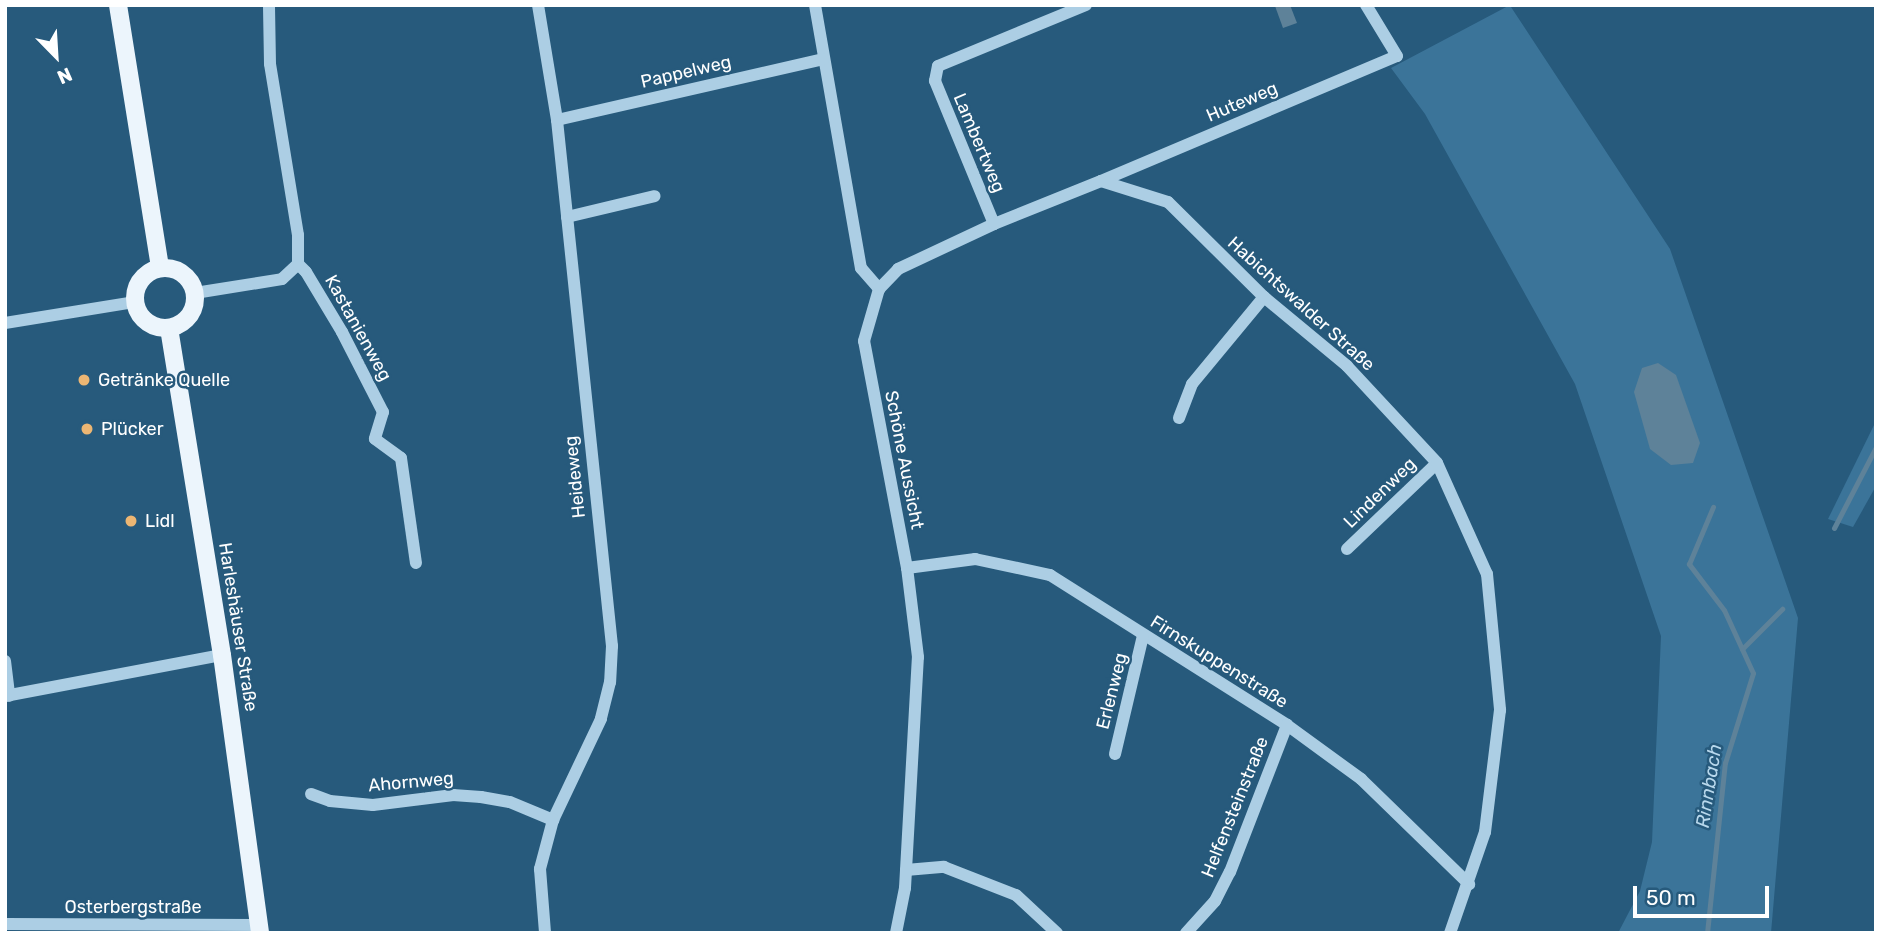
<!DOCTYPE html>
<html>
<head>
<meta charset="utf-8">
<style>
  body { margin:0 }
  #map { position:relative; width:1881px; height:938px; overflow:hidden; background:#275a7c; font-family:Rubik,sans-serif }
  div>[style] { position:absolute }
  .green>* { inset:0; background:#3b7499 }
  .water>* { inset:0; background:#5e8299 }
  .stream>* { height:5px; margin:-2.5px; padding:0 2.5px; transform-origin:2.5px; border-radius:2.5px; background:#5e8299 }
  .minor>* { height:12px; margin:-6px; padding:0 6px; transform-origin:6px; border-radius:6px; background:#accee4 }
  .major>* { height:18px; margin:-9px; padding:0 9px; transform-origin:9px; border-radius:9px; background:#ecf5fc }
  .major>.ring { margin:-9px; padding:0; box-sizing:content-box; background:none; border:18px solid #ecf5fc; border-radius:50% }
  .dots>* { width:19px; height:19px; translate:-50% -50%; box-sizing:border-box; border:4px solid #275a7c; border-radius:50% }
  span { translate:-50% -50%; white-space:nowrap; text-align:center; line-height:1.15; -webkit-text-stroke:5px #275a7c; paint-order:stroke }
  .street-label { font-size:18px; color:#fff }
  .poi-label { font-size:18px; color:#fff }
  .left { translate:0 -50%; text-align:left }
  .water-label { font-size:19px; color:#b8d8ec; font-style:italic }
  .frame { position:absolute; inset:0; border:7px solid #fff; pointer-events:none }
  .north { position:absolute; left:21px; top:21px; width:70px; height:70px; -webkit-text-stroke:5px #275a7c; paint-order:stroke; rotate:156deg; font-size:19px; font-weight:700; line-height:28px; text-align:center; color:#fff }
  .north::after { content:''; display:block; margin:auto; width:24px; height:32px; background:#fff; clip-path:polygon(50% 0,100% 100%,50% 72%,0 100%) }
  .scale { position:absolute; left:1633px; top:886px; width:136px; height:32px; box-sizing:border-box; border:4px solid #fff; border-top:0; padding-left:9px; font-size:21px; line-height:24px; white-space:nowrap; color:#fff; -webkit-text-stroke:5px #275a7c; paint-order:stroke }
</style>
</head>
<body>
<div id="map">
  <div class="green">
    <i style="clip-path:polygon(1510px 5px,1514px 5px,1511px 7px,1670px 249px,1798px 618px,1771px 933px,1618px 933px,1640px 891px,1652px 842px,1661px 636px,1575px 384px,1425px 114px,1391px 68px)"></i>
    <i style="clip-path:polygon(1876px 421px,1876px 486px,1853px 527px,1828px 519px)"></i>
  </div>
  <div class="water">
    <i style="clip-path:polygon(1290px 5px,1297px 23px,1283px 28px,1275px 6px)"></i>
    <i style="clip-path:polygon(1658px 363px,1676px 375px,1700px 443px,1693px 463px,1671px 465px,1650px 449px,1634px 392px,1642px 368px)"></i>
  </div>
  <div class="stream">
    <i style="left:1834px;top:528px;width:91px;rotate:-62.6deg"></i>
    <i style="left:1742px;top:649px;width:57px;rotate:-45deg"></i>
    <i style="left:1707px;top:933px;width:171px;rotate:-84deg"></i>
    <i style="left:1725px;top:763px;width:94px;rotate:-72.7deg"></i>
    <i style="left:1753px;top:673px;width:69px;rotate:-114.7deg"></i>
    <i style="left:1724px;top:610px;width:58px;rotate:-127.3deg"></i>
    <i style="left:1689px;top:564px;width:62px;rotate:-67.2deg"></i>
  </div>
  <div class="minor">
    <i style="left:538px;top:5px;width:117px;rotate:80.6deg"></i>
    <i style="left:557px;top:120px;width:529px;rotate:84.03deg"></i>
    <i style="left:612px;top:646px;width:36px;rotate:93deg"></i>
    <i style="left:610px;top:682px;width:38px;rotate:104deg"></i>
    <i style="left:601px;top:719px;width:112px;rotate:115.4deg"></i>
    <i style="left:553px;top:820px;width:51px;rotate:104.9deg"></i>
    <i style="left:540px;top:869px;width:64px;rotate:85.5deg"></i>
    <i style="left:815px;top:5px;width:267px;rotate:80.1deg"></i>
    <i style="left:861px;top:268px;width:28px;rotate:49deg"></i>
    <i style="left:557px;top:120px;width:273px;rotate:-12.9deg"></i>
    <i style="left:1101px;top:181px;width:321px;rotate:-22.9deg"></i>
    <i style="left:1397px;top:56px;width:60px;rotate:-121.3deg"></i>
    <i style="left:567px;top:217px;width:90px;rotate:-13.4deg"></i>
    <i style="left:994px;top:224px;width:155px;rotate:-112.4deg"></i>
    <i style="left:935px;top:81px;width:15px;rotate:-79deg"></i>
    <i style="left:938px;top:66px;width:160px;rotate:-22.4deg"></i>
    <i style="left:298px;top:264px;width:11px;rotate:45deg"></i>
    <i style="left:306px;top:272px;width:70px;rotate:59deg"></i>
    <i style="left:342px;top:332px;width:90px;rotate:62.9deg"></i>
    <i style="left:383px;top:412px;width:28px;rotate:107deg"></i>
    <i style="left:375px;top:439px;width:32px;rotate:36deg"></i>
    <i style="left:401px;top:458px;width:106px;rotate:81.9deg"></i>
    <i style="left:195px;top:293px;width:88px;rotate:-9.1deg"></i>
    <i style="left:282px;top:279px;width:22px;rotate:-43deg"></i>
    <i style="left:298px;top:264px;width:29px;rotate:-90deg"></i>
    <i style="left:298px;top:235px;width:173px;rotate:-99.3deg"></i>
    <i style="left:270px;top:64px;width:59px;rotate:-91deg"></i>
    <i style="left:5px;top:323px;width:132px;rotate:-9.2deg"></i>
    <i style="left:1179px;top:418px;width:36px;rotate:-69deg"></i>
    <i style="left:1192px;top:384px;width:113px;rotate:-50.4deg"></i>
    <i style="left:1347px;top:549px;width:124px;rotate:-43.7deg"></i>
    <i style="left:907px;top:568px;width:69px;rotate:-7.5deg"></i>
    <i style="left:975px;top:559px;width:77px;rotate:12deg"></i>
    <i style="left:1050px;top:575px;width:280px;rotate:32.3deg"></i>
    <i style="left:1287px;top:725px;width:92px;rotate:36.1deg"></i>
    <i style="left:1361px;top:779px;width:151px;rotate:44.2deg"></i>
    <i style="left:5px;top:661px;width:35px;rotate:83deg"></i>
    <i style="left:5px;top:696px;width:221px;rotate:-10.7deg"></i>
    <i style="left:1115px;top:754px;width:121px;rotate:-76.7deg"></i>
    <i style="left:311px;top:794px;width:20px;rotate:20deg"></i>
    <i style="left:330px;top:801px;width:43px;rotate:5.3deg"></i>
    <i style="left:373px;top:805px;width:81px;rotate:-7.1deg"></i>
    <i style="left:453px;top:795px;width:28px;rotate:4deg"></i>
    <i style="left:481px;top:797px;width:29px;rotate:10deg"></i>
    <i style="left:510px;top:802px;width:47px;rotate:22.7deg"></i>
    <i style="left:906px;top:870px;width:38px;rotate:-5deg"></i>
    <i style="left:944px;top:867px;width:77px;rotate:21.3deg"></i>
    <i style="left:1016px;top:895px;width:56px;rotate:42.8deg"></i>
    <i style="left:5px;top:924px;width:255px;rotate:0.2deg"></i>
    <i style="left:896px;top:933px;width:46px;rotate:-78.7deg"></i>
    <i style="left:905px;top:888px;width:231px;rotate:-86.8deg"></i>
    <i style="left:918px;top:657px;width:90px;rotate:-97deg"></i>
    <i style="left:907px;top:568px;width:231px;rotate:-100.7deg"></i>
    <i style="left:864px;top:341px;width:54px;rotate:-73.9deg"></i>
    <i style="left:879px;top:289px;width:28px;rotate:-46deg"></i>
    <i style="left:898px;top:269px;width:106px;rotate:-25.1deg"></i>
    <i style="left:994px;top:224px;width:115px;rotate:-21.9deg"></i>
    <i style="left:1101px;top:181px;width:70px;rotate:17.4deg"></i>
    <i style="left:1168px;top:202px;width:135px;rotate:44.7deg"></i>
    <i style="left:1264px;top:297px;width:108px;rotate:39.7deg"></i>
    <i style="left:1347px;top:366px;width:132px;rotate:47.1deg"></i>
    <i style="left:1437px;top:463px;width:122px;rotate:65.8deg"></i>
    <i style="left:1487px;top:574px;width:137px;rotate:84.5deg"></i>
    <i style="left:1500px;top:710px;width:123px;rotate:97deg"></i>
    <i style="left:1485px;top:832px;width:107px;rotate:109.1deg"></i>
    <i style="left:1186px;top:933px;width:43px;rotate:-47.8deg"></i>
    <i style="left:1215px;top:901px;width:33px;rotate:-63deg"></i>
    <i style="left:1230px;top:872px;width:158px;rotate:-68.8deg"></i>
  </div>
  <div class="major">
    <i style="left:118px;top:5px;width:266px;rotate:80.9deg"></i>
    <i class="ring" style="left:135px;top:268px;width:42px;height:42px"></i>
    <i style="left:169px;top:328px;width:331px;rotate:80.8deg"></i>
    <i style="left:222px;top:655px;width:281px;rotate:82.2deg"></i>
  </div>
  <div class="dots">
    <i style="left:84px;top:380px;background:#ecb673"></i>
    <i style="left:87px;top:429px;background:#ecb673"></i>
    <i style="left:131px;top:521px;background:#ecb673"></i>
  </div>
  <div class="street-label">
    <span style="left:686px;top:72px;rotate:-13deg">Pappelweg</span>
    <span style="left:1242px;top:102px;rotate:-23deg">Huteweg</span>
    <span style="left:979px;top:143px;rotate:67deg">Lambertweg</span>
    <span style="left:1301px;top:304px;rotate:42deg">Habichtswalder Straße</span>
    <span style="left:358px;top:328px;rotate:61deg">Kastanienweg</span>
    <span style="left:904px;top:460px;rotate:79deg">Schöne Aussicht</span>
    <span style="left:575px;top:477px;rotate:-96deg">Heideweg</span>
    <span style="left:1380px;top:493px;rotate:-44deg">Lindenweg</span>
    <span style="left:238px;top:627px;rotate:81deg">Harleshäuser Straße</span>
    <span style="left:1219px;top:662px;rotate:32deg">Firnskuppenstraße</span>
    <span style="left:1112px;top:691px;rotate:-76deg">Erlenweg</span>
    <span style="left:411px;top:782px;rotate:-5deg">Ahornweg</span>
    <span style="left:1235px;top:807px;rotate:-68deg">Helfensteinstraße</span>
    <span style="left:133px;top:907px">Osterbergstraße</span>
  </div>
  <div class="poi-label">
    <span class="left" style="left:98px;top:380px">Getränke Quelle</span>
    <span class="left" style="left:101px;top:429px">Plücker</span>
    <span class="left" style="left:145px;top:521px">Lidl</span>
  </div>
  <div class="water-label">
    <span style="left:1709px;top:786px;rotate:-81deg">Rinnbach</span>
  </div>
  <div class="frame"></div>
  <div class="north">N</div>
  <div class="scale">50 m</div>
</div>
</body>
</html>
